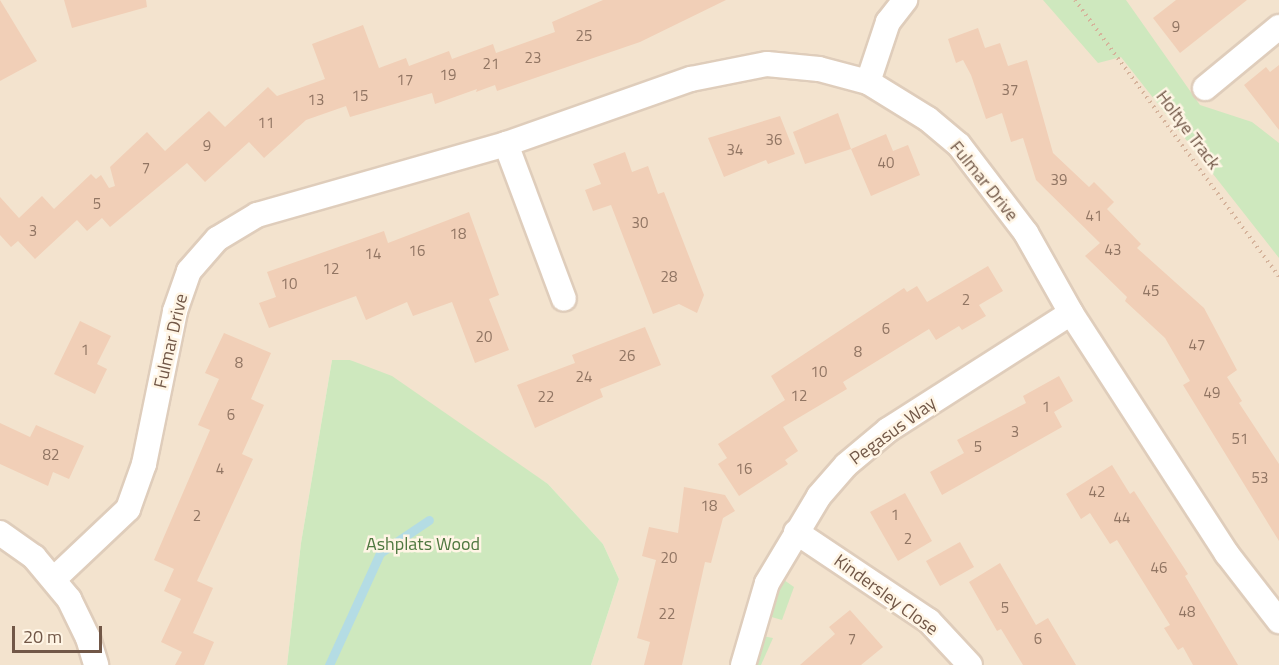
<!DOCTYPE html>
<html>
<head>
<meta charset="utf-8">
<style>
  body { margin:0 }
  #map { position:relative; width:1279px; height:665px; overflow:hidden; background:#fcf1df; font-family:"Titillium Web",sans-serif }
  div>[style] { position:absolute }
  .residential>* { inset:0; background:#f3e3ce }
  .green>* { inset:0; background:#cee8be }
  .stream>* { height:9px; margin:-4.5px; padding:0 4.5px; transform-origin:4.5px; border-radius:4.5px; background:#b4dce4 }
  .building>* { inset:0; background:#f1cfb7 }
  .path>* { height:4px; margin-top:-2px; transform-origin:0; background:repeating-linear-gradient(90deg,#d5b39b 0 1.5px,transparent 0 6px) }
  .roads { filter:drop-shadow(2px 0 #dfcdbb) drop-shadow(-2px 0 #dfcdbb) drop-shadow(0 2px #dfcdbb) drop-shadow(0 -2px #dfcdbb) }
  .minor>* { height:24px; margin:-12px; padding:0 12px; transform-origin:12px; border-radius:12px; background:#fff }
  span { translate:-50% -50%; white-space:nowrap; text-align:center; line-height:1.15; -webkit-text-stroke:5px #fff5e5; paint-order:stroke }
  .number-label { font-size:15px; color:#917563 }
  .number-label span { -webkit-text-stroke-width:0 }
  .street-label { font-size:18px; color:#715747 }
  .park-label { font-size:18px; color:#4f7840 }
  .scale { position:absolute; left:12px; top:626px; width:90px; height:27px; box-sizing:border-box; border:3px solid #715747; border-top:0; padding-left:8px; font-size:18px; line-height:21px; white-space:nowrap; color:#715747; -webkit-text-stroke:4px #fff5e5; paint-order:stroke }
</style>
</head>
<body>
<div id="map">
  <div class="residential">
    <i style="clip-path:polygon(0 0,1279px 0,1279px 665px,591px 665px,619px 579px,603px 544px,548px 484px,350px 360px,332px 360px,301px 543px,287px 665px,0 665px)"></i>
  </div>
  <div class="green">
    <i style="clip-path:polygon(1043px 0,1126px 0,1200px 105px,1252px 122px,1279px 143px,1279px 258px,1121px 57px,1098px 63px)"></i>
    <i style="clip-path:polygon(332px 360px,350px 360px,392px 376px,548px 484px,603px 544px,619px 579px,591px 665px,287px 665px,301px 543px)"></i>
    <i style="clip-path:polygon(784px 580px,794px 587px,782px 620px,768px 616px)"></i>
    <i style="clip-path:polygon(762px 636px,773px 638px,761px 665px,755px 665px)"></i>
  </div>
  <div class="stream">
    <i style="left:329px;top:665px;width:123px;rotate:-65.5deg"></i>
    <i style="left:380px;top:553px;width:59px;rotate:-34deg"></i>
  </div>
  <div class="building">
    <i style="clip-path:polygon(0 0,37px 61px,0 81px)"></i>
    <i style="clip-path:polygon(64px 0,146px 0,147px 7px,72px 28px)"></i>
    <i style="clip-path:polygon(603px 0,726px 0,640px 42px,497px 91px,495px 85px,476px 92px,477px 89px,435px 104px,432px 93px,350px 117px,346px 106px,306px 120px,264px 158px,249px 142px,205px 182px,187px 163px,110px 227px,102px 218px,87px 231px,77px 220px,35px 259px,18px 241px,11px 247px,0 235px,0 197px,19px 218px,42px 196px,54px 209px,91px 174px,96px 179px,101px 175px,109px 188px,115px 186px,110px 167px,147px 132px,165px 151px,209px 111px,225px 127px,268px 87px,277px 96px,325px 79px,312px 44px,363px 25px,379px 68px,406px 58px,409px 66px,449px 51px,452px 59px,493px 44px,496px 53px,555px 32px,552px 22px)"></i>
    <i style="clip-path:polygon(1176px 0,1247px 0,1180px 53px,1153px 18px)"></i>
    <i style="clip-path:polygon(978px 28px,985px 48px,1000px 43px,1008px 66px,1027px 60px,1053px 153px,1089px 187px,1094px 182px,1114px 202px,1107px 209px,1141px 244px,1137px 248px,1204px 308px,1237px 370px,1227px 377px,1242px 401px,1239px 403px,1279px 464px,1279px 541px,1183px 385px,1190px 381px,1165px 338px,1125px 301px,1127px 297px,1085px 256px,1100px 243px,1036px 180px,1023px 138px,1011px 142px,1002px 113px,986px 119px,971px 75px,963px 60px,956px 63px,948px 39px)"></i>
    <i style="clip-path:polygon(1279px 65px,1279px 130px,1244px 85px,1266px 67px,1270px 72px)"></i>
    <i style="clip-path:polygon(838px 113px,851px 149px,805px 164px,793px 132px)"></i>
    <i style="clip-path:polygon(780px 116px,795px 154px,768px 164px,766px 160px,724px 177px,708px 138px)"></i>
    <i style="clip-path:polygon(886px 134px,893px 151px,908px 145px,920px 175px,871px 196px,851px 149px)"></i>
    <i style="clip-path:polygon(625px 152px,632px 172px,648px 166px,658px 194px,664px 192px,704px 295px,697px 313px,679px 304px,653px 314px,611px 205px,593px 211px,585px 190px,601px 184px,593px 164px)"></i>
    <i style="clip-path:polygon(469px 212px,499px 295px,489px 299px,509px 350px,475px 363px,452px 302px,413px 316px,407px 302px,366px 320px,356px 296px,269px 328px,259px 303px,276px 297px,267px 272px,384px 231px,388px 243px)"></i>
    <i style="clip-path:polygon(988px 266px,1003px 291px,979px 305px,986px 316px,962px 330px,959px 326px,936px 340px,929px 329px,843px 382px,847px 389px,783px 427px,798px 451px,785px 460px,788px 464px,739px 496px,718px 464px,727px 458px,718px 444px,785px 400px,771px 376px,904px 288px,907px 292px,917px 286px,927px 302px)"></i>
    <i style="clip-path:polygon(80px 321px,111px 336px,97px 364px,107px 369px,95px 394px,54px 374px)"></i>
    <i style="clip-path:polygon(645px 327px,661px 365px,600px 389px,603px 397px,535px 428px,517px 385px,575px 363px,572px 355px)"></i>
    <i style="clip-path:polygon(224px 333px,271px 353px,251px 399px,264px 405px,242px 454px,253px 459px,197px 581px,213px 588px,193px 633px,214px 642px,204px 665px,175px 665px,182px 652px,161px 642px,181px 599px,164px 591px,174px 569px,154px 560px,210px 430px,198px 425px,219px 379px,205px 373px)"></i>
    <i style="clip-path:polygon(1059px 376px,1073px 401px,1054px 412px,1062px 427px,942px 495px,930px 472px,964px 453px,957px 440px,1026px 403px,1023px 396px)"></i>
    <i style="clip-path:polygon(0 423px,30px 437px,36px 425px,84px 446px,69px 479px,53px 472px,48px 486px,0 464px)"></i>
    <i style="clip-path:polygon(1112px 465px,1130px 494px,1134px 491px,1188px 574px,1185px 576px,1238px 665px,1193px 665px,1183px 647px,1178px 650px,1164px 628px,1170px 625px,1117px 540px,1110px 544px,1090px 513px,1081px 519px,1066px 494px)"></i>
    <i style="clip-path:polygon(684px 487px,725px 495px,735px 511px,723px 518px,711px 563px,705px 562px,682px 665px,644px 665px,650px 642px,637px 638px,656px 560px,642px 556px,649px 527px,678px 533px)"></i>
    <i style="clip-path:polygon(905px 493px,932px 541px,898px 561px,870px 512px)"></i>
    <i style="clip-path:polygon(960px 542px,974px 567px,940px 586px,926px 561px)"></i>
    <i style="clip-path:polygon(1000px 563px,1036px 625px,1048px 618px,1076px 665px,1023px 665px,1001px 629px,997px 631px,969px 582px)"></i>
    <i style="clip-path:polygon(850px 610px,883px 647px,861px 665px,800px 665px,835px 634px,829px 627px)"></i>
  </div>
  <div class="path">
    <i style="left:1075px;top:0;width:344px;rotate:53.6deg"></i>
  </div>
  <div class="roads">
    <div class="minor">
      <i style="left:868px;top:82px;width:63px;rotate:-71.6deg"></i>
      <i style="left:888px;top:22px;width:28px;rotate:-52deg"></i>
      <i style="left:1205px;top:88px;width:96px;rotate:-39.5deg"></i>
      <i style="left:506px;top:144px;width:165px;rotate:69.5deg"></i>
      <i style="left:796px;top:532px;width:160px;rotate:33.8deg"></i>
      <i style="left:929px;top:621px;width:60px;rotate:47deg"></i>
      <i style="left:0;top:533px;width:42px;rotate:35.2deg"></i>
      <i style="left:34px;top:557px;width:55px;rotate:50.2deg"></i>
      <i style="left:69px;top:599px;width:43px;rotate:64deg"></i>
      <i style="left:88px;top:638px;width:28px;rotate:73deg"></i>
      <i style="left:54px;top:579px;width:102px;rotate:-43.4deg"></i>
      <i style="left:128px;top:509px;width:48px;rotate:-70.4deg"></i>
      <i style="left:144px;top:464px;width:156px;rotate:-78.5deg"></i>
      <i style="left:175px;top:311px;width:42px;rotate:-70.7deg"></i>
      <i style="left:189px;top:271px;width:43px;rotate:-48.8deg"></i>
      <i style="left:217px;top:239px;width:47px;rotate:-31deg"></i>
      <i style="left:257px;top:215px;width:259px;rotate:-15.9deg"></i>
      <i style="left:506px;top:144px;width:196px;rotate:-19.4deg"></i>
      <i style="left:691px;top:79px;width:77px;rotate:-11.2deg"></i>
      <i style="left:767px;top:64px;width:52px;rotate:5.5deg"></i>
      <i style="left:819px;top:69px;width:51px;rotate:14.9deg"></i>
      <i style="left:868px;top:82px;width:70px;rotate:31.7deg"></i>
      <i style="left:928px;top:119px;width:40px;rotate:40deg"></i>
      <i style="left:959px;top:145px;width:111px;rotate:52.7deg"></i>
      <i style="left:1026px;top:233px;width:92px;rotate:60.6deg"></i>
      <i style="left:1071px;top:313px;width:287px;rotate:57.1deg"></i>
      <i style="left:1227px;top:554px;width:85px;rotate:52.2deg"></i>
      <i style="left:743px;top:665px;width:85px;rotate:-73.7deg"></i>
      <i style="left:767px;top:583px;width:101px;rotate:-59.1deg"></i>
      <i style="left:819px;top:496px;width:41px;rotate:-48.9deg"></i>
      <i style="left:846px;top:465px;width:55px;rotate:-39.8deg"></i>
      <i style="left:888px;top:430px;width:217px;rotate:-32.6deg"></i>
    </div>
  </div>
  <div class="number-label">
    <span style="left:1176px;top:27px">9</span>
    <span style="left:584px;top:36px">25</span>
    <span style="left:533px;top:58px">23</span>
    <span style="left:491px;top:64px">21</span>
    <span style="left:448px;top:75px">19</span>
    <span style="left:405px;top:80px">17</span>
    <span style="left:1010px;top:90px">37</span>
    <span style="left:360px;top:96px">15</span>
    <span style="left:316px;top:100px">13</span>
    <span style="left:266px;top:123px">11</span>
    <span style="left:774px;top:140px">36</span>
    <span style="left:207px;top:146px">9</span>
    <span style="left:735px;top:150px">34</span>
    <span style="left:886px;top:163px">40</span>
    <span style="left:146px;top:168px">7</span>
    <span style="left:1059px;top:180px">39</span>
    <span style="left:97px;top:204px">5</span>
    <span style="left:1094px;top:216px">41</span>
    <span style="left:640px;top:223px">30</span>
    <span style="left:33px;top:231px">3</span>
    <span style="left:458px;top:234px">18</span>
    <span style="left:1113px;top:250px">43</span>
    <span style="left:417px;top:251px">16</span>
    <span style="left:373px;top:254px">14</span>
    <span style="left:331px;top:269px">12</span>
    <span style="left:669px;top:277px">28</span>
    <span style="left:289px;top:284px">10</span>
    <span style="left:1151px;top:291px">45</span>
    <span style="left:966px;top:300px">2</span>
    <span style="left:886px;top:329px">6</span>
    <span style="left:484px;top:337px">20</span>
    <span style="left:1197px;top:345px">47</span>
    <span style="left:85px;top:350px">1</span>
    <span style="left:858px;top:352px">8</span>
    <span style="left:627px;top:356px">26</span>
    <span style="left:239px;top:363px">8</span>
    <span style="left:819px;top:372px">10</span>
    <span style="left:584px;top:377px">24</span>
    <span style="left:1212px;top:393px">49</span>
    <span style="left:799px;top:396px">12</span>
    <span style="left:546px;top:397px">22</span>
    <span style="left:1046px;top:407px">1</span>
    <span style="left:231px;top:415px">6</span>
    <span style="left:1015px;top:432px">3</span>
    <span style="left:1240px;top:439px">51</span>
    <span style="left:978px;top:447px">5</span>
    <span style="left:51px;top:455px">82</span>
    <span style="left:220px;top:469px">4</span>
    <span style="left:744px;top:469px">16</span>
    <span style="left:1260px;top:478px">53</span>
    <span style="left:1097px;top:492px">42</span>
    <span style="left:709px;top:506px">18</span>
    <span style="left:895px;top:515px">1</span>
    <span style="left:197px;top:516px">2</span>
    <span style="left:1122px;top:518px">44</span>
    <span style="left:908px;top:539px">2</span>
    <span style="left:669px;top:558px">20</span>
    <span style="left:1159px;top:568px">46</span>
    <span style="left:1005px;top:608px">5</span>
    <span style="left:1187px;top:612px">48</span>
    <span style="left:667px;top:614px">22</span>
    <span style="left:852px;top:639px">7</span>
    <span style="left:1038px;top:639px">6</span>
  </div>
  <div class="street-label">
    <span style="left:1188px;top:130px;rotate:53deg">Holtye Track</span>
    <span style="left:984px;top:181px;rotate:51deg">Fulmar Drive</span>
    <span style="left:171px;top:341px;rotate:-77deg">Fulmar Drive</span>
    <span style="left:893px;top:431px;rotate:-36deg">Pegasus Way</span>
    <span style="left:886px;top:595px;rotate:36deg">Kindersley Close</span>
  </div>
  <div class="park-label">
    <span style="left:423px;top:544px">Ashplats Wood</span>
  </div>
  <div class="scale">20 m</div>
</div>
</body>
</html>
